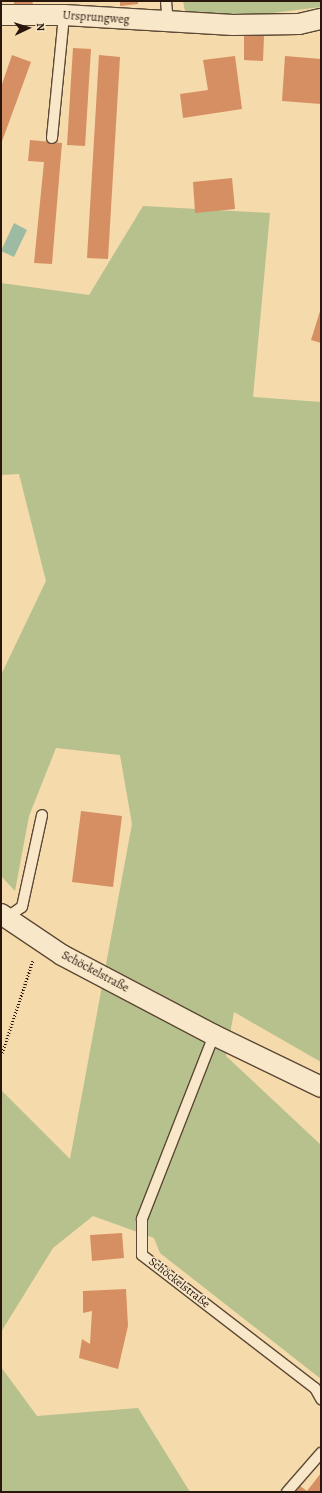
<!DOCTYPE html>
<html>
<head>
<meta charset="utf-8">
<style>
  body { margin:0 }
  #map { position:relative; width:322px; height:1493px; overflow:hidden; background:#f5daab; font-family:Alegreya,serif }
  div>[style] { position:absolute }
  .green>* { inset:0; background:#b6c18d }
  .water>* { inset:0; background:#9dbba3 }
  .building>* { inset:0; background:#d68f62 }
  .path>* { height:2.5px; margin-top:-1.25px; transform-origin:0; background:repeating-linear-gradient(90deg,#29170e 0 1px,transparent 0 3px) }
  .roads { filter:drop-shadow(1px 0 #5c4835) drop-shadow(-1px 0 #5c4835) drop-shadow(0 1px #5c4835) drop-shadow(0 -1px #5c4835) }
  .service>* { height:10px; margin:-5px; padding:0 5px; transform-origin:5px; border-radius:5px; background:#f8e7c8 }
  .minor>* { height:20px; margin:-10px; padding:0 10px; transform-origin:10px; border-radius:10px; background:#f8e7c8 }
  span { translate:-50% -50%; white-space:nowrap; text-align:center; line-height:1.15; -webkit-text-stroke:3px #f8e7c8; paint-order:stroke }
  .street-label { font-size:12px; color:#29170e }
  .frame { position:absolute; inset:0; border:2px solid #29170e; pointer-events:none }
  .north { position:absolute; left:8px; top:8px; width:40px; height:40px; -webkit-text-stroke:3px #f8e7c8; paint-order:stroke; rotate:86deg; font-size:11px; font-weight:700; line-height:16px; text-align:center; color:#29170e }
  .north::after { content:''; display:block; margin:auto; width:14px; height:18px; background:#29170e; clip-path:polygon(50% 0,100% 100%,50% 72%,0 100%) }
</style>
</head>
<body>
<div id="map">
  <div class="green">
    <i style="clip-path:polygon(183px 1px,321px 1px,321px 7px,247px 16px,185px 11px)"></i>
    <i style="clip-path:polygon(143px 206px,270px 213px,253px 397px,321px 402px,321px 1062px,234px 1012px,226px 1056px,321px 1145px,321px 1379px,160px 1253px,154px 1238px,93px 1216px,53px 1248px,1px 1332px,1px 1090px,70px 1159px,132px 824px,120px 755px,56px 748px,29px 816px,15px 891px,1px 876px,1px 675px,46px 581px,19px 474px,1px 475px,1px 283px,89px 295px)"></i>
    <i style="clip-path:polygon(1px 1367px,37px 1416px,138px 1408px,190px 1492px,1px 1492px)"></i>
  </div>
  <div class="water">
    <i style="clip-path:polygon(14px 223px,27px 230px,14px 257px,1px 251px)"></i>
  </div>
  <div class="building">
    <i style="clip-path:polygon(14px 1px,32px 1px,33px 4px,14px 5px)"></i>
    <i style="clip-path:polygon(120px 1px,138px 1px,138px 4px,120px 6px)"></i>
    <i style="clip-path:polygon(244px 36px,264px 36px,263px 61px,244px 60px)"></i>
    <i style="clip-path:polygon(73px 48px,91px 49px,85px 146px,67px 145px)"></i>
    <i style="clip-path:polygon(12px 55px,31px 62px,1px 144px,1px 87px)"></i>
    <i style="clip-path:polygon(99px 55px,120px 57px,108px 259px,87px 258px)"></i>
    <i style="clip-path:polygon(235px 56px,242px 109px,183px 118px,180px 94px,208px 90px,203px 60px)"></i>
    <i style="clip-path:polygon(285px 56px,321px 59px,321px 104px,282px 101px)"></i>
    <i style="clip-path:polygon(30px 140px,62px 143px,52px 264px,34px 263px,44px 162px,28px 161px)"></i>
    <i style="clip-path:polygon(232px 178px,235px 209px,195px 213px,193px 182px)"></i>
    <i style="clip-path:polygon(321px 308px,321px 343px,311px 340px)"></i>
    <i style="clip-path:polygon(81px 811px,122px 816px,113px 887px,72px 882px)"></i>
    <i style="clip-path:polygon(122px 1233px,124px 1258px,92px 1261px,90px 1235px)"></i>
    <i style="clip-path:polygon(126px 1289px,128px 1326px,118px 1369px,79px 1358px,82px 1339px,90px 1344px,92px 1311px,83px 1313px,83px 1291px)"></i>
    <i style="clip-path:polygon(321px 1473px,321px 1492px,296px 1492px,300px 1486px,307px 1491px)"></i>
  </div>
  <div class="path">
    <i style="left:2px;top:1053px;width:98px;rotate:-71.6deg"></i>
  </div>
  <div class="roads">
    <div class="service">
      <i style="left:166px;top:1px;width:22px;rotate:85deg"></i>
      <i style="left:52px;top:138px;width:124px;rotate:-84.4deg"></i>
      <i style="left:6px;top:918px;width:19px;rotate:-35deg"></i>
      <i style="left:22px;top:907px;width:94px;rotate:-77.7deg"></i>
      <i style="left:214px;top:1035px;width:198px;rotate:111.4deg"></i>
      <i style="left:142px;top:1219px;width:36px;rotate:90deg"></i>
      <i style="left:142px;top:1255px;width:218px;rotate:37.6deg"></i>
      <i style="left:315px;top:1388px;width:13px;rotate:61deg"></i>
      <i style="left:287px;top:1492px;width:52px;rotate:-48.9deg"></i>
    </div>
    <div class="minor">
      <i style="left:1px;top:15px;width:63px"></i>
      <i style="left:64px;top:15px;width:169px;rotate:3.4deg"></i>
      <i style="left:233px;top:25px;width:66px;rotate:-0.9deg"></i>
      <i style="left:299px;top:24px;width:23px;rotate:-13deg"></i>
      <i style="left:1px;top:914px;width:73px;rotate:33.9deg"></i>
      <i style="left:62px;top:955px;width:172px;rotate:27.8deg"></i>
      <i style="left:214px;top:1035px;width:119px;rotate:25.9deg"></i>
    </div>
  </div>
  <div class="street-label">
    <span style="left:96px;top:18px;rotate:4deg">Ursprungweg</span>
    <span style="left:95px;top:972px;rotate:28deg">Schöckelstraße</span>
    <span style="left:179px;top:1283px;rotate:38deg">Schöckelstraße</span>
  </div>
  <div class="frame"></div>
  <div class="north">N</div>
</div>
</body>
</html>
